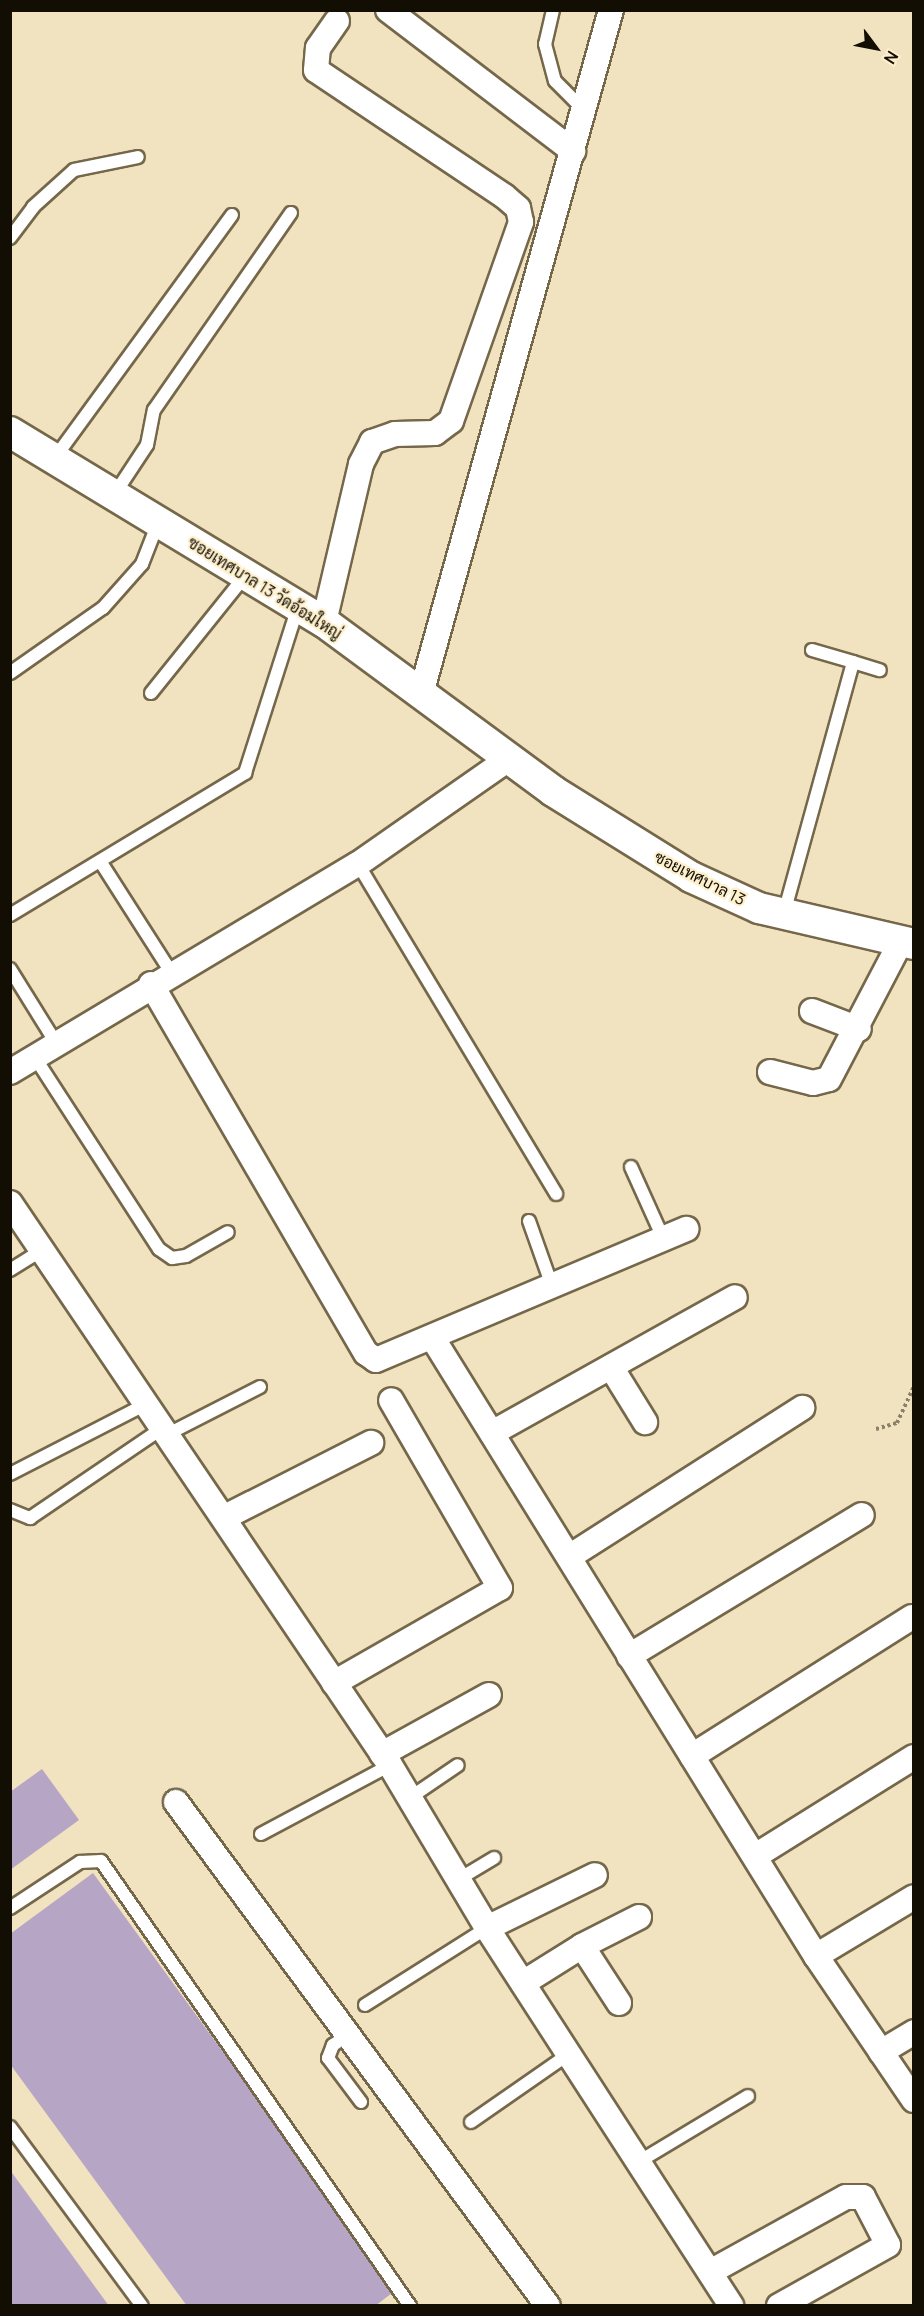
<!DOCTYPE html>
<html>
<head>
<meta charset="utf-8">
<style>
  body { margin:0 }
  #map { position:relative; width:924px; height:2316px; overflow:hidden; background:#f1e2c0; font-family:Manrope,Sarabun,sans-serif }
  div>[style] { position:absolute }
  .building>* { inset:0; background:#b6a5c4 }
  .path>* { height:4px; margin-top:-2px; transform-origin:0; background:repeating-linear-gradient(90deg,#8b816a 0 3px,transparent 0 6px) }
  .roads { filter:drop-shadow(2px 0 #75684a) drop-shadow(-2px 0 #75684a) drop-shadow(0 2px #75684a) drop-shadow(0 -2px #75684a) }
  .service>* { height:12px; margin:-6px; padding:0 6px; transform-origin:6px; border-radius:6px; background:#fff }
  .minor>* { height:24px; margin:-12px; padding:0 12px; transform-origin:12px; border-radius:12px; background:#fff }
  .tertiary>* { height:30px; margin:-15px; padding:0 15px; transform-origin:15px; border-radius:15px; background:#fff }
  span { translate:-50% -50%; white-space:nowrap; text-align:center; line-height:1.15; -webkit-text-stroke:4.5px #fef0cd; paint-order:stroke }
  .street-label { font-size:16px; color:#130e04 }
  .frame { position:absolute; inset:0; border:12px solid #130e04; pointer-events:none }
  .north { position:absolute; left:846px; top:18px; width:60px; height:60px; -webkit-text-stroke:4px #fef0cd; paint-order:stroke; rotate:122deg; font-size:16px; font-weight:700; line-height:24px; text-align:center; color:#130e04 }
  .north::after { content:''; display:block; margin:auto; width:21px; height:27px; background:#130e04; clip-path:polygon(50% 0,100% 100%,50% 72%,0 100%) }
</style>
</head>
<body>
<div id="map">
  <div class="building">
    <i style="clip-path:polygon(42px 1769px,79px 1820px,10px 1870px,10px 1792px)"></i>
    <i style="clip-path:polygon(93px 1873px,396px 2290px,375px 2306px,187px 2306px,10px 2064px,10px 1934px)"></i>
    <i style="clip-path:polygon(10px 2170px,109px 2306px,10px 2306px)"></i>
  </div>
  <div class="path">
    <i style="left:876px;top:1429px;width:22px;rotate:-16deg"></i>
    <i style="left:897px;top:1423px;width:41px;rotate:-65.3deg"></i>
  </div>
  <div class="roads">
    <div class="service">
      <i style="left:553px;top:10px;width:35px;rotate:103deg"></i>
      <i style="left:545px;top:44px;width:38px;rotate:75deg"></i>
      <i style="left:555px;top:81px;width:42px;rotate:45deg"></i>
      <i style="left:10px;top:238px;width:39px;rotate:-53deg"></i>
      <i style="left:33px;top:207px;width:55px;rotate:-42.1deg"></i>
      <i style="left:74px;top:170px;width:65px;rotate:-11.5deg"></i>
      <i style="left:54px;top:459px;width:302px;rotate:-53.9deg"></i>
      <i style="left:114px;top:495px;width:60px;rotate:-56.6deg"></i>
      <i style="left:147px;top:445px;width:36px;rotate:-79deg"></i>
      <i style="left:154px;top:410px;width:240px;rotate:-55.2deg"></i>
      <i style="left:812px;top:650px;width:43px;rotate:16.3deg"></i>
      <i style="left:10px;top:673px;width:113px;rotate:-35deg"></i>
      <i style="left:103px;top:608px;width:59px;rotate:-48.4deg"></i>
      <i style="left:142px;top:564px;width:44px;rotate:-68.7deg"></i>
      <i style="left:151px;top:693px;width:150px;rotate:-51.2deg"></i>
      <i style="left:100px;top:861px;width:132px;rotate:57.4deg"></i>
      <i style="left:358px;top:864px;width:385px;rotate:59deg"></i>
      <i style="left:784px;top:913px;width:260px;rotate:-74.6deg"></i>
      <i style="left:853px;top:662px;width:28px;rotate:17deg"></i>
      <i style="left:10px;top:915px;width:275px;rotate:-31.1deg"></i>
      <i style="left:245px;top:773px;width:174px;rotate:-72.3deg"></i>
      <i style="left:10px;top:969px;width:87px;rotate:58.1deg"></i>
      <i style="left:34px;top:1056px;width:230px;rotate:57.1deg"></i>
      <i style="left:159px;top:1249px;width:16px;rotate:35deg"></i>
      <i style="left:172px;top:1258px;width:14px;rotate:-8deg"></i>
      <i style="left:186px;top:1256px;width:48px;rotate:-29.7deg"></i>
      <i style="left:631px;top:1167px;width:78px;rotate:65.7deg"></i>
      <i style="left:529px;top:1221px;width:69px;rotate:70.5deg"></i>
      <i style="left:10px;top:1270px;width:38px;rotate:-32deg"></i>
      <i style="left:170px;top:1433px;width:101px;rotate:-27.1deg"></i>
      <i style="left:10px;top:1474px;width:155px;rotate:-27.2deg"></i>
      <i style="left:10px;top:1510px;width:22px;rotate:22deg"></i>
      <i style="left:30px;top:1518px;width:162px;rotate:-34.2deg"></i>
      <i style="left:408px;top:1799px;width:60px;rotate:-34.2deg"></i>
      <i style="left:261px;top:1834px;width:146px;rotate:-28.1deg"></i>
      <i style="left:459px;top:1879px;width:41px;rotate:-31deg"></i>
      <i style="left:10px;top:1908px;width:84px;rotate:-33.3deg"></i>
      <i style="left:80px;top:1862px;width:21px;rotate:-3deg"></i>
      <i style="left:101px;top:1861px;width:542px;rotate:55.22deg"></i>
      <i style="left:365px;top:2005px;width:144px;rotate:-32.3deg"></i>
      <i style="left:351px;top:2033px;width:22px;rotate:146deg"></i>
      <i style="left:333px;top:2045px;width:14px;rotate:111deg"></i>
      <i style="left:328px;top:2058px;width:55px;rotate:53.1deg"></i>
      <i style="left:471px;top:2122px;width:119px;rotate:-34.8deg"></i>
      <i style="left:10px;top:2127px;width:222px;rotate:53.6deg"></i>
      <i style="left:640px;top:2161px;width:126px;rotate:-31deg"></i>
    </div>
    <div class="minor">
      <i style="left:388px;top:10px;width:233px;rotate:37.3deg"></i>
      <i style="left:324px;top:622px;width:162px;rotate:-76.8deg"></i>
      <i style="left:361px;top:464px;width:25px;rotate:-63deg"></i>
      <i style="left:372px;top:442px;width:24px;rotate:-19deg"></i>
      <i style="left:395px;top:434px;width:40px;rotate:-1.4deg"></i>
      <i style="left:435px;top:433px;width:20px;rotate:-37deg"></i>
      <i style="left:451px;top:421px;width:211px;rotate:-70.6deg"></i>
      <i style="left:521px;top:222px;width:14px;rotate:-102deg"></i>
      <i style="left:518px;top:208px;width:18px;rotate:-139deg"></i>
      <i style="left:504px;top:196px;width:226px;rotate:-146.2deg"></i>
      <i style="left:316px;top:70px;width:22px;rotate:-85deg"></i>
      <i style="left:318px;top:48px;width:33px;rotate:-55deg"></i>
      <i style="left:422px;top:690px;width:706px;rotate:-74.47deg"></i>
      <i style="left:151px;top:984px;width:427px;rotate:59.8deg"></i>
      <i style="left:366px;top:1353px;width:12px;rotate:35deg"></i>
      <i style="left:376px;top:1360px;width:337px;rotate:-22.9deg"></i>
      <i style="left:812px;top:1011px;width:50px;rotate:21deg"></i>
      <i style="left:10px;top:1072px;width:405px;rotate:-30.9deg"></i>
      <i style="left:358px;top:864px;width:185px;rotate:-34.9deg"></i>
      <i style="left:770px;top:1072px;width:44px;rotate:14.3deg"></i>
      <i style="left:813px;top:1083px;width:16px;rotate:-14deg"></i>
      <i style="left:829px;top:1079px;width:156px;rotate:-62.4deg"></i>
      <i style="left:10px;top:1203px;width:678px;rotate:55.94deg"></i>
      <i style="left:390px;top:1765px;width:190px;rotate:59.2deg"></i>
      <i style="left:487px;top:1928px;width:450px;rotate:57.1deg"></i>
      <i style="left:432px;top:1337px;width:728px;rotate:58.19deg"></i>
      <i style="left:816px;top:1956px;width:174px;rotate:55.8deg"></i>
      <i style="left:611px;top:1367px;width:65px;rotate:58.3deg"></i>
      <i style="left:492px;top:1433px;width:278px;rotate:-29.2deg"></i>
      <i style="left:225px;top:1517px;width:164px;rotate:-26.9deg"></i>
      <i style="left:569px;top:1557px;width:277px;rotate:-32.6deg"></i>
      <i style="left:629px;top:1656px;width:272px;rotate:-31.2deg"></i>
      <i style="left:334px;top:1683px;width:191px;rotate:-29.8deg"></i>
      <i style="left:500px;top:1588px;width:217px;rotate:-120.1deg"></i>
      <i style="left:382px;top:1754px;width:122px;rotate:-28.9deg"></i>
      <i style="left:692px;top:1756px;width:260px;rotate:-32.3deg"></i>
      <i style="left:176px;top:1802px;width:626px;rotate:53.57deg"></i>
      <i style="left:757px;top:1855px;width:185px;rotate:-32deg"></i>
      <i style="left:487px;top:1928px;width:120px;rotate:-26.1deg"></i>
      <i style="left:582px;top:1946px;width:64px;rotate:-27deg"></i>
      <i style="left:816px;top:1956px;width:114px;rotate:-31deg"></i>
      <i style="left:523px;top:1983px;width:70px;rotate:-32.1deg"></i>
      <i style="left:582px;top:1946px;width:68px;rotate:57deg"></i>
      <i style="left:881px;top:2052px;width:39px;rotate:-31deg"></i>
      <i style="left:710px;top:2272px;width:155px;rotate:-28.9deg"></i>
      <i style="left:846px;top:2197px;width:17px"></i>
      <i style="left:863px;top:2197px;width:54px;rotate:62.5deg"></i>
      <i style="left:888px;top:2245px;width:125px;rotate:150.8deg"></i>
    </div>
    <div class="tertiary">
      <i style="left:10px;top:432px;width:367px;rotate:31.2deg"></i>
      <i style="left:324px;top:622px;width:285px;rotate:36.4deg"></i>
      <i style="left:553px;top:791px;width:163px;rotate:31.9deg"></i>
      <i style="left:691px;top:877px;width:75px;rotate:24.5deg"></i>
      <i style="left:759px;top:908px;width:159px;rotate:13.1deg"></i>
    </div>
  </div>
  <div class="street-label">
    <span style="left:265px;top:588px;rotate:32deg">ซอยเทศบาล 13 วัดอ้อมใหญ่</span>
    <span style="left:700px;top:878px;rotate:27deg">ซอยเทศบาล 13</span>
  </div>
  <div class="frame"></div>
  <div class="north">N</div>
</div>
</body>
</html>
